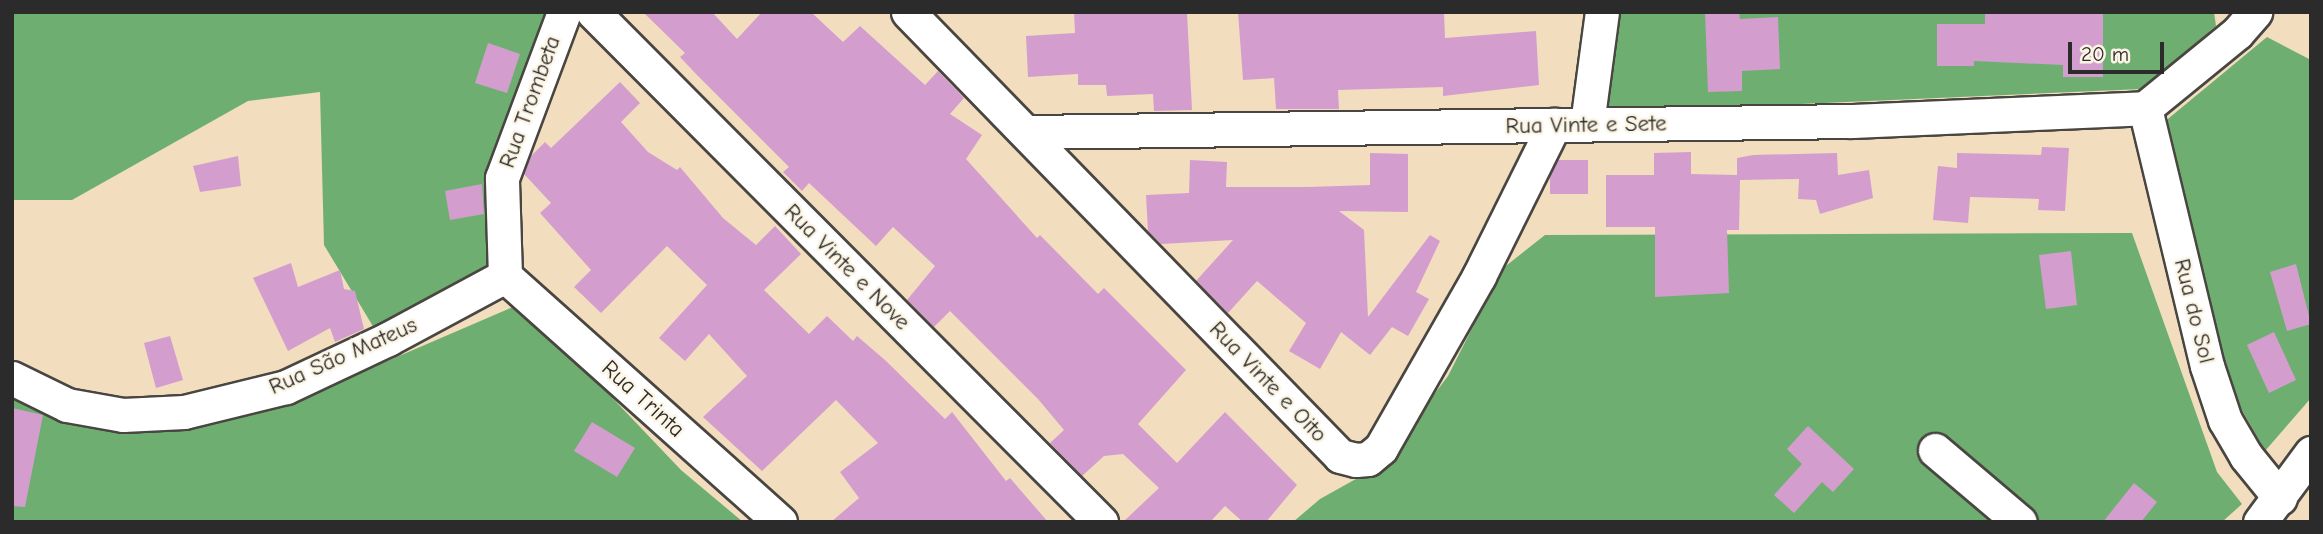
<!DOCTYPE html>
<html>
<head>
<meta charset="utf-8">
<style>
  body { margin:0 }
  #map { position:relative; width:2323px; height:534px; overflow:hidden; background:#f2ddbf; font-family:"Comic Neue",sans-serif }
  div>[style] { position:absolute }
  .forest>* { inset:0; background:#6eaf71 }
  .building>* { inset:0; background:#d39ece }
  .roads { filter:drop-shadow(2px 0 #494641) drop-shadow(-2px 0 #494641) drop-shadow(0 2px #494641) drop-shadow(0 -2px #494641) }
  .minor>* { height:33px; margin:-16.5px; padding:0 16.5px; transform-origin:16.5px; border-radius:16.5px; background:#fff }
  span { translate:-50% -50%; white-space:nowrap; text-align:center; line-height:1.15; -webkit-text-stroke:5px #fcf5e5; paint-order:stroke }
  .street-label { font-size:23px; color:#2b2b2b }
  .frame { position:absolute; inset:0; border:14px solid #2b2b2b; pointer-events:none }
  .scale { position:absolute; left:2068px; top:42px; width:96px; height:32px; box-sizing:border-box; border:4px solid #2b2b2b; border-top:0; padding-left:9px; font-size:21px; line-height:24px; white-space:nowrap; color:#2b2b2b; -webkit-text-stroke:5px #fcf5e5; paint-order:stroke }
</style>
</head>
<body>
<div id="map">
  <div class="forest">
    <i style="clip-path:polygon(12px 12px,551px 12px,498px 273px,374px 328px,324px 245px,320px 92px,248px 101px,72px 200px,12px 200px)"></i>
    <i style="clip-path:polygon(1609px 12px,2214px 12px,2216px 26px,2142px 89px,1595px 113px)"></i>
    <i style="clip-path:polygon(2267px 37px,2311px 60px,2311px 398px,2265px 451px,2234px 396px,2163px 123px)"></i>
    <i style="clip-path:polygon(2132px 233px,2217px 472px,2242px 504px,2222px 522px,1293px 522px,1320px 499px,1381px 465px,1448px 376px,1502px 269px,1545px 235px)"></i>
    <i style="clip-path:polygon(522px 303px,681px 470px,743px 522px,12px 522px,12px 391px,123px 434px,276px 409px)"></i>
  </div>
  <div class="building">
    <i style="clip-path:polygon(643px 12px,712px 12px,737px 39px,762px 12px,811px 12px,843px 42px,860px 26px,925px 85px,938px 71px,964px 98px,950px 114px,982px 135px,966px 159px,1037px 238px,1040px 235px,1098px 294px,1104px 288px,1186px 370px,1138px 424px,1177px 463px,1225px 412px,1297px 485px,1266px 522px,1243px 522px,1225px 506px,1210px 522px,1123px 522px,1159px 488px,1123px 454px,1104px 456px,1082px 476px,1050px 443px,1064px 430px,1038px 399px,950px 311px,934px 327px,907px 300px,935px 266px,893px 227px,876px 246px,809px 183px,802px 191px,783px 172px,789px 167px,697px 75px,680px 57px,685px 53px)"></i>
    <i style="clip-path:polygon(1074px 12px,1187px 12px,1192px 110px,1154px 111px,1153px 94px,1107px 96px,1106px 85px,1078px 85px,1078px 74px,1028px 77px,1026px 36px,1075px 33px)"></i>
    <i style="clip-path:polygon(1238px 12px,1444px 12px,1445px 38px,1536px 31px,1539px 85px,1443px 96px,1443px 87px,1338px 90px,1339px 109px,1276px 109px,1274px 78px,1243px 80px)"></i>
    <i style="clip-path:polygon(1705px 12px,1739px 12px,1740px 19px,1778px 17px,1780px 69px,1742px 71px,1742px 91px,1708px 92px)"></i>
    <i style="clip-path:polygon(1985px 12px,2103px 13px,2103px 77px,2063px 77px,2063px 65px,1974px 61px,1974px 66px,1937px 66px,1937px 24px,1985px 24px)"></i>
    <i style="clip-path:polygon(488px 43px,520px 54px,507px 93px,475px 83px)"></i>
    <i style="clip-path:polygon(620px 82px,640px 103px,621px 122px,648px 152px,677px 170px,680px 167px,723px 218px,756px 245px,775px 226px,801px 254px,764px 290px,809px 334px,827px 316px,853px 341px,857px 336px,885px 360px,945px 419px,952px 412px,1006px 481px,1010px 478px,1048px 522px,831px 522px,859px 498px,840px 472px,878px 443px,836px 400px,762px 471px,703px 417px,747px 376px,709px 334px,685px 361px,659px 338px,707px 285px,667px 246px,601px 313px,574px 287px,591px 270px,540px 213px,551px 203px,524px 174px,531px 156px,545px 142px,551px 148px)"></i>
    <i style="clip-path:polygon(2042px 147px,2069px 148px,2065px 211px,2038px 210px,2039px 199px,1970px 197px,1968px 223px,1933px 220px,1938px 166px,1957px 168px,1957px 153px,2041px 155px)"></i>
    <i style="clip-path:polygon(1691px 152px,1691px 174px,1737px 175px,1737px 158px,1753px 155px,1837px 153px,1838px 175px,1869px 170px,1873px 198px,1820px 214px,1816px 200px,1798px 199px,1799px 179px,1740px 180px,1739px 230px,1727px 230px,1729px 293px,1655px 297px,1655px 227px,1606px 227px,1606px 175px,1654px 175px,1654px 153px)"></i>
    <i style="clip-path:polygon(1370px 153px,1408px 154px,1408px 212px,1339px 211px,1364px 230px,1368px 317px,1430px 235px,1440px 241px,1416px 292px,1429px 299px,1408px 336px,1392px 327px,1370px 355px,1341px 332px,1320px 369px,1289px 351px,1306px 323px,1257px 281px,1228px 313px,1196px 281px,1233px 240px,1161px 244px,1148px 231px,1146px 195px,1189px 193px,1190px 160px,1227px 162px,1226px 187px,1308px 187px,1370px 185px)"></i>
    <i style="clip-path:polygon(238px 156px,241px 186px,200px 192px,193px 166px)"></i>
    <i style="clip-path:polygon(1558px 160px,1588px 160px,1588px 194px,1550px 194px,1550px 176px)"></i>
    <i style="clip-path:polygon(482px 184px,484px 214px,450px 220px,445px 191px)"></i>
    <i style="clip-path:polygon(2071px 251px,2077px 305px,2046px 309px,2039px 255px)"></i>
    <i style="clip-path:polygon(291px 263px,298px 287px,340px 270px,344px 289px,355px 291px,364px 329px,335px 342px,330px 328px,288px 351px,253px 278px)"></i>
    <i style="clip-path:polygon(2296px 264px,2311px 324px,2287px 331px,2270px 272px)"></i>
    <i style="clip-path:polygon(2274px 332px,2296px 380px,2269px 393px,2247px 345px)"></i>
    <i style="clip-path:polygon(170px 336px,183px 380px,156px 388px,144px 343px)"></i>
    <i style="clip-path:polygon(12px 408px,43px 415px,25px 507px,12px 506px)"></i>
    <i style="clip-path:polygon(592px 422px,635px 448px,617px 477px,574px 451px)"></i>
    <i style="clip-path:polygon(1808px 426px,1854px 469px,1833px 492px,1822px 482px,1794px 513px,1774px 495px,1802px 464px,1787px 449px)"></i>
    <i style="clip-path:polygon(2134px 483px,2157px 502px,2141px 522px,2103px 522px)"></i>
  </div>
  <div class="roads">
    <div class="minor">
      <i style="left:593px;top:12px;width:720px;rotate:45.11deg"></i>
      <i style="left:908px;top:12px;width:619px;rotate:45.78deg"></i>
      <i style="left:1340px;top:456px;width:16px;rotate:14deg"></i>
      <i style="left:1356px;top:460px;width:12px;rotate:-5deg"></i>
      <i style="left:1368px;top:459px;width:17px;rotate:-40deg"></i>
      <i style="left:1381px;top:448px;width:198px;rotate:-60.3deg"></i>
      <i style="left:1479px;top:276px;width:169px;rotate:-63.6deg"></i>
      <i style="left:2145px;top:108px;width:265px;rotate:76.5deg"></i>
      <i style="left:2207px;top:366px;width:57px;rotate:71.6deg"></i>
      <i style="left:2225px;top:420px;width:42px;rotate:59.7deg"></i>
      <i style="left:2246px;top:456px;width:54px;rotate:51deg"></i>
      <i style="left:2145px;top:108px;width:119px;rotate:-39.2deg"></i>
      <i style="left:2237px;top:33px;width:28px;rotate:-49deg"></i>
      <i style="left:1587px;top:124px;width:113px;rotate:-82.4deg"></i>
      <i style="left:1026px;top:132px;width:826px;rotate:-0.76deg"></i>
      <i style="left:1852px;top:121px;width:293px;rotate:-2.5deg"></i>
      <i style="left:505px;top:276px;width:369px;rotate:41.8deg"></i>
      <i style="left:505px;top:276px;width:98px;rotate:-91.8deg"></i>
      <i style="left:502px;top:178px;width:177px;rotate:-69.5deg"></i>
      <i style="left:12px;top:378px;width:61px;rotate:26.1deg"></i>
      <i style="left:67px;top:405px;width:57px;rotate:10.1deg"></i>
      <i style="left:123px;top:415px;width:61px;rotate:-2.8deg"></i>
      <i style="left:184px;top:412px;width:105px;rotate:-13.8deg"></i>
      <i style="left:286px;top:387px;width:113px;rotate:-25.2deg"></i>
      <i style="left:388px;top:339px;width:133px;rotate:-28.3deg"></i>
      <i style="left:1935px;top:450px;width:111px;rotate:40.3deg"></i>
      <i style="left:2260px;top:522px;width:86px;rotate:-53.5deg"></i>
    </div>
  </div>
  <div class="street-label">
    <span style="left:530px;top:102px;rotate:-70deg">Rua Trombeta</span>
    <span style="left:1586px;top:125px;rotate:-1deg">Rua Vinte e Sete</span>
    <span style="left:847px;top:267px;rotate:45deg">Rua Vinte e Nove</span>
    <span style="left:2194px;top:311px;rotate:76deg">Rua do Sol</span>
    <span style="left:343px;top:356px;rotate:-24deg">Rua São Mateus</span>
    <span style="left:1268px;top:382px;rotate:46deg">Rua Vinte e Oito</span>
    <span style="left:643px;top:399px;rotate:42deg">Rua Trinta</span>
  </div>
  <div class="frame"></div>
  <div class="scale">20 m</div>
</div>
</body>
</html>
